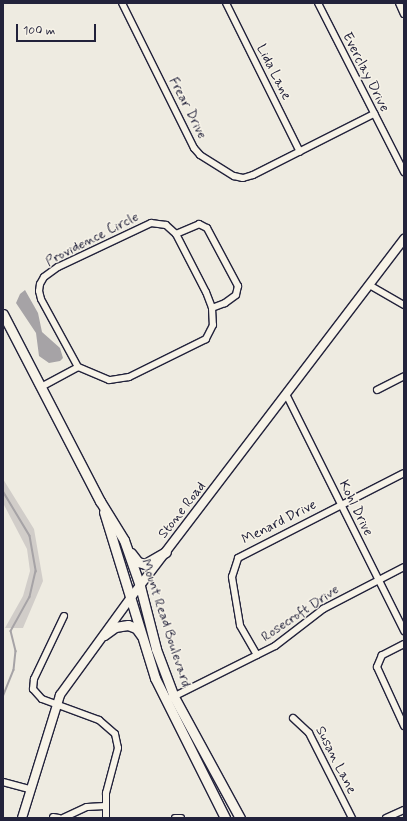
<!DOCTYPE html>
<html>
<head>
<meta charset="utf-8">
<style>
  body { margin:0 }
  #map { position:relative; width:407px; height:821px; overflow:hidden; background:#eeebe1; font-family:Mynerve,sans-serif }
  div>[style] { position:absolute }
  .green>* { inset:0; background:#d1cdc9 }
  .water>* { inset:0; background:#a6a3a6 }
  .stream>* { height:1.5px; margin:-0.75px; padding:0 0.75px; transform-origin:0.75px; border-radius:0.75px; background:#a6a3a6 }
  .roads { filter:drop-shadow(1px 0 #22223b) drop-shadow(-1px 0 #22223b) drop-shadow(0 1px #22223b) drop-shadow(0 -1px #22223b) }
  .minor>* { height:6px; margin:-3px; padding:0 3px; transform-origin:3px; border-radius:3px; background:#f7f3e8 }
  .tertiary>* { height:8px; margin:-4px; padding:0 4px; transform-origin:4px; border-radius:4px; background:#f7f3e8 }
  .secondary>* { height:9px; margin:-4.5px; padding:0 4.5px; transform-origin:4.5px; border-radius:4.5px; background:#f7f3e8 }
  span { translate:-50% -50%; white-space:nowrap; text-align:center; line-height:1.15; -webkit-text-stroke:3px #f7f3e8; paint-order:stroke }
  .street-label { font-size:14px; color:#22223b }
  .frame { position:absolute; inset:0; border:4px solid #22223b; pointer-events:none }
  .scale { position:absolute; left:16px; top:24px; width:80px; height:18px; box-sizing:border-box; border:2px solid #22223b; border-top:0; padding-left:5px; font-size:12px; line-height:14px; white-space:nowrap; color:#22223b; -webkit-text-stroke:3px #f7f3e8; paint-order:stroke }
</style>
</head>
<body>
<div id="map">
  <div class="green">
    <i style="clip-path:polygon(3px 479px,34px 529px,43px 581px,23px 628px,5px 628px,23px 596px,30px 571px,27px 549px,3px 503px)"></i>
  </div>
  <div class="water">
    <i style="clip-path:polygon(25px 290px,38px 313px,42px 332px,60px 348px,63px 358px,60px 361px,49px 363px,39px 356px,36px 333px,16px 303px,20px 294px)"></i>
  </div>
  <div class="stream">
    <i style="left:3px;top:491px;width:52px;rotate:59deg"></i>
    <i style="left:30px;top:536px;width:36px;rotate:80deg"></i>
    <i style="left:36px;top:571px;width:27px;rotate:103deg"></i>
    <i style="left:30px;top:597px;width:39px;rotate:119deg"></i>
    <i style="left:11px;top:631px;width:21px;rotate:76deg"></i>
    <i style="left:16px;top:651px;width:19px;rotate:96deg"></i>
    <i style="left:14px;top:670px;width:29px;rotate:112deg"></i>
  </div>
  <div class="roads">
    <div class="minor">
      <i style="left:122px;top:3px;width:162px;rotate:63.6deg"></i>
      <i style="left:194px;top:148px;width:9px;rotate:49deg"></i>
      <i style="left:200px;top:155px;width:40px;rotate:32deg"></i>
      <i style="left:234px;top:176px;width:9px;rotate:13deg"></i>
      <i style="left:243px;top:178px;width:10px;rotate:-17deg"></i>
      <i style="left:253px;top:175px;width:136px;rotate:-26.8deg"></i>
      <i style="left:226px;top:3px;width:166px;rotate:63.6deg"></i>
      <i style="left:318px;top:3px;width:190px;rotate:63deg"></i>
      <i style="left:399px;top:3px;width:12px;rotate:66deg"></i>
      <i style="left:151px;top:223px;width:15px;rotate:8deg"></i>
      <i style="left:166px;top:225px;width:13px;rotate:42deg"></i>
      <i style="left:176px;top:234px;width:65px;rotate:62.7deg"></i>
      <i style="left:206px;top:292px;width:17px;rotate:69deg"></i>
      <i style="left:212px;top:308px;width:17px;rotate:87deg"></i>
      <i style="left:213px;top:325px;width:16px;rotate:117deg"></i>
      <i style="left:206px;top:339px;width:86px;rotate:153.7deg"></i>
      <i style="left:129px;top:377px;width:20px;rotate:171deg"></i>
      <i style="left:109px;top:380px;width:34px;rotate:-157deg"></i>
      <i style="left:78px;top:367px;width:77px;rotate:-118.6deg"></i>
      <i style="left:41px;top:299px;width:8px;rotate:-104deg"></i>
      <i style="left:39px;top:291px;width:7px;rotate:-82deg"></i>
      <i style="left:40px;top:284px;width:8px;rotate:-60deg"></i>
      <i style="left:44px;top:277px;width:17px;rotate:-36deg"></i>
      <i style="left:58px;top:267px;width:103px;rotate:-25.3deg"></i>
      <i style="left:176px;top:234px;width:25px;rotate:-23deg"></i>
      <i style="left:199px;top:224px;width:9px;rotate:27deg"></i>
      <i style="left:207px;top:228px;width:66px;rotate:61.9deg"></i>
      <i style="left:238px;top:286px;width:9px;rotate:103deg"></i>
      <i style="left:236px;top:295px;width:14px;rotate:144deg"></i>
      <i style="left:225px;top:303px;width:14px;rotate:159deg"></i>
      <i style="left:371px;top:286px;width:38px;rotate:30deg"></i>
      <i style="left:41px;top:387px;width:42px;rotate:-28.4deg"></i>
      <i style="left:377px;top:390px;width:30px;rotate:-27deg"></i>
      <i style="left:287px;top:396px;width:263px;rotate:63.5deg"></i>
      <i style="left:64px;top:616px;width:70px;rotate:115.5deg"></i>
      <i style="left:34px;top:679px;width:10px;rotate:96deg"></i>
      <i style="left:33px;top:689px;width:13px;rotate:48deg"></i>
      <i style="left:42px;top:699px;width:61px;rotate:20.2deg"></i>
      <i style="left:99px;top:720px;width:21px;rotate:41deg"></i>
      <i style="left:115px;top:734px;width:14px;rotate:78deg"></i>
      <i style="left:118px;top:748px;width:47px;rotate:104.9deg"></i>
      <i style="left:106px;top:793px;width:25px;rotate:90deg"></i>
      <i style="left:404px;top:644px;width:25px;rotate:153deg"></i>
      <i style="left:382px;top:655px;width:13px;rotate:113deg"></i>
      <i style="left:377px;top:667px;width:65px;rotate:65.4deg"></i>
      <i style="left:257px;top:655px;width:34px;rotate:-120deg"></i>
      <i style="left:240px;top:625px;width:49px;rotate:-99.5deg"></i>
      <i style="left:232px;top:577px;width:20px;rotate:-72deg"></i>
      <i style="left:238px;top:558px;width:186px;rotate:-27.1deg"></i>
      <i style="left:171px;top:698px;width:116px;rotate:-26.6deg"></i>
      <i style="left:275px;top:646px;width:61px;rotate:-37.6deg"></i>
      <i style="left:323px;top:609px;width:91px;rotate:-27.4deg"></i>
      <i style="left:293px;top:718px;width:22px;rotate:43deg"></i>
      <i style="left:309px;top:733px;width:95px;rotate:63.2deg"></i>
      <i style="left:3px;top:782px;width:28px;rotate:15deg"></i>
      <i style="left:53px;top:817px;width:6px;rotate:9deg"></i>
      <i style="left:63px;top:818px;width:26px;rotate:-25deg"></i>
      <i style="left:87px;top:807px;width:18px;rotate:-3deg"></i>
      <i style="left:175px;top:818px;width:6px"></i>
      <i style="left:386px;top:818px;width:20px;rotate:-24deg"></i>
    </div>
    <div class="tertiary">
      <i style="left:22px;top:818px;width:129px;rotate:-72.8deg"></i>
      <i style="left:60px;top:695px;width:122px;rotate:-54deg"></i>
      <i style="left:132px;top:596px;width:449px;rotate:-52.7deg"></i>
    </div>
    <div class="secondary">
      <i style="left:3px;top:314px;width:211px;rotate:62.6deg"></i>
      <i style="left:100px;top:501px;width:46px;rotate:58.4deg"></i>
      <i style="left:124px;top:540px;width:49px;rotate:70.8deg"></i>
      <i style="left:140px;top:586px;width:65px;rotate:75.7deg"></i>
      <i style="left:156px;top:649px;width:51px;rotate:69.4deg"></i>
      <i style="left:174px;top:697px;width:138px;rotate:61.4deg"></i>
      <i style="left:104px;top:512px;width:174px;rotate:72.9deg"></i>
      <i style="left:155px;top:678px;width:157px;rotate:63.4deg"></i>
      <i style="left:131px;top:553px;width:11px;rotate:52deg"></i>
      <i style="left:138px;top:562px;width:7px;rotate:16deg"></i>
      <i style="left:145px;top:564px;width:24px;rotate:-30deg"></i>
      <i style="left:104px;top:635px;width:14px;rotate:-36deg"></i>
      <i style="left:115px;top:627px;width:13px;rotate:-9deg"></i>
      <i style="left:128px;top:625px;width:9px;rotate:21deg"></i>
      <i style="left:136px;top:628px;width:9px;rotate:54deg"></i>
    </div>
  </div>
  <div class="street-label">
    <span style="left:274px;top:72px;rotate:63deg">Lida Lane</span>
    <span style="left:366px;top:72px;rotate:63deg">Everclay Drive</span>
    <span style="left:188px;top:108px;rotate:63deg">Frear Drive</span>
    <span style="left:92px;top:239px;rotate:-27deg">Providence Circle</span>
    <span style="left:356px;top:508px;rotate:64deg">Kohl Drive</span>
    <span style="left:182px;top:510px;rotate:-52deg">Stone Road</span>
    <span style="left:279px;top:522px;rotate:-27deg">Menard Drive</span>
    <span style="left:300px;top:613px;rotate:-34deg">Rosecroft Drive</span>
    <span style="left:166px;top:623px;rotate:72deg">Mount Read Boulevard</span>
    <span style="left:336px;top:760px;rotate:63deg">Susan Lane</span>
  </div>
  <div class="frame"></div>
  <div class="scale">100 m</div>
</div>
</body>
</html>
